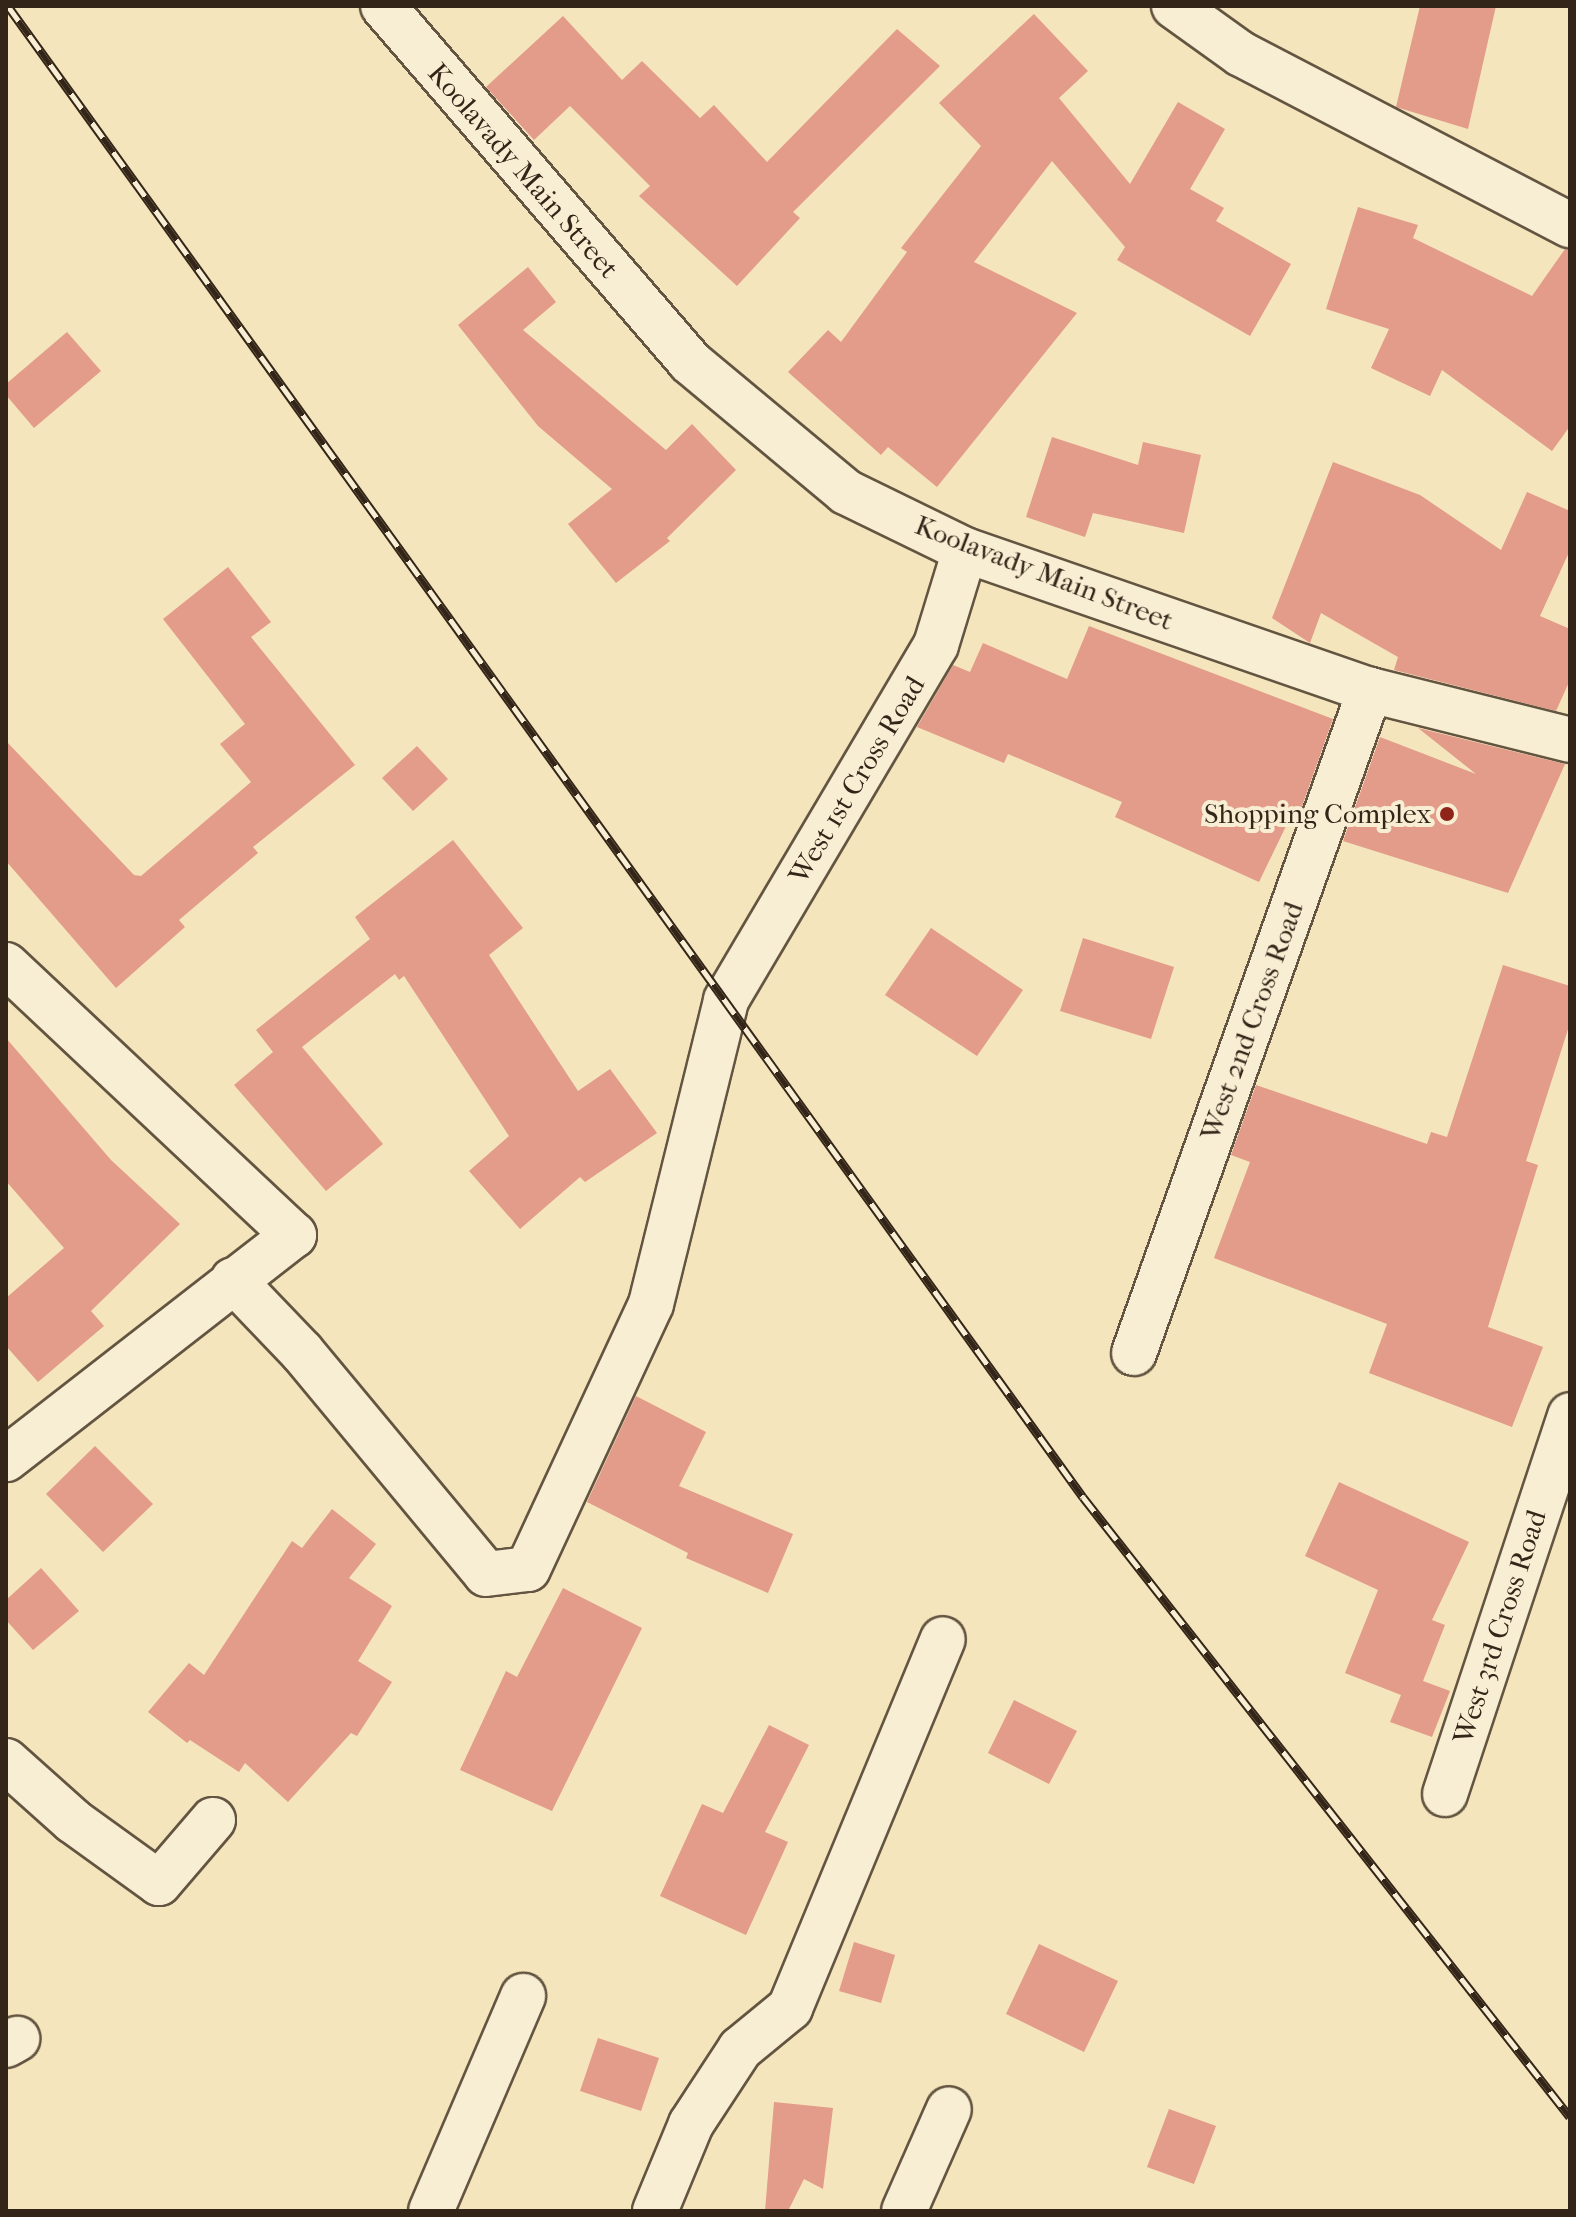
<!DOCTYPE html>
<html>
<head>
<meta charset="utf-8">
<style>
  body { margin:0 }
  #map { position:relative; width:1576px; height:2217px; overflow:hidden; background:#f4e5bc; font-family:"IM FELL French Canon",serif }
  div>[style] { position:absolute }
  .building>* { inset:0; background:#e39b8a }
  .roads { filter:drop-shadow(2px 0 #635541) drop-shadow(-2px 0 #635541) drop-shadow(0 2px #635541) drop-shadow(0 -2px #635541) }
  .street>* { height:44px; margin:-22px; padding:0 22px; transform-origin:22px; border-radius:22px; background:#f8eed3 }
  .secondary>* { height:44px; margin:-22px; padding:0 22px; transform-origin:22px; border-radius:22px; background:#f8eed3 }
  .rail>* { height:9px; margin-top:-4.5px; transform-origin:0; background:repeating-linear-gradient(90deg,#f8eed3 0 18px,#332518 0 36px); box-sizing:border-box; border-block:2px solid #332518 }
  .dots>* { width:22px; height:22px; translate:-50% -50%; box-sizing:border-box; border:4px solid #f8eed3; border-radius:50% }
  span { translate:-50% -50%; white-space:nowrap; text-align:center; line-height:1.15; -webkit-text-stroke:8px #f8eed3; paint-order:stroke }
  .street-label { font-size:28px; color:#332518 }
  .poi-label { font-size:28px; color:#332518 }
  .right { translate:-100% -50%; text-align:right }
  .frame { position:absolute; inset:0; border:8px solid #332518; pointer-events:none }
</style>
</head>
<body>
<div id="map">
  <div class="building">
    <i style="clip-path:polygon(1420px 6px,1496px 6px,1468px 129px,1396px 107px)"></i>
    <i style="clip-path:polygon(1034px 14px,1088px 71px,1059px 98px,1130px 184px,1178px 102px,1225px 129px,1190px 189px,1224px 208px,1216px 221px,1291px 264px,1250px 336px,1117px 260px,1125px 247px,1052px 161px,974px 262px,1077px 313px,937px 487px,888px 447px,881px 455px,788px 372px,828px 330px,841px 342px,907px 252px,901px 248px,981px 146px,939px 103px)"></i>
    <i style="clip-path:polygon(563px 16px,622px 80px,642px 61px,700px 118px,714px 105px,767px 162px,897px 29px,940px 66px,793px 212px,800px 218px,737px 286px,639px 196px,650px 186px,570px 106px,534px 140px,486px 87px)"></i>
    <i style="clip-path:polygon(1358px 207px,1418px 225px,1413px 238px,1532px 296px,1565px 249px,1570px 250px,1570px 426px,1552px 451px,1442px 370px,1430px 396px,1371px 368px,1389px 329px,1326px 309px)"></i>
    <i style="clip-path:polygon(528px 267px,556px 302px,523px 330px,666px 450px,692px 424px,736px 470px,667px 538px,670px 541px,616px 583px,568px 524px,612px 489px,538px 426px,458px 325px)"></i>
    <i style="clip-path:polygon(67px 332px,101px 371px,34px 428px,6px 395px,6px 384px)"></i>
    <i style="clip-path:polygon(1052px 437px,1138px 465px,1143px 442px,1201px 455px,1184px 533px,1093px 513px,1085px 537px,1026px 517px)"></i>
    <i style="clip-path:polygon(1333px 462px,1420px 495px,1501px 550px,1527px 492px,1570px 511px,1570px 550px,1540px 616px,1570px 629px,1570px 680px,1556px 711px,1394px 670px,1398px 657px,1321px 613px,1310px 643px,1272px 618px)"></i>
    <i style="clip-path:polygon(228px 567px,271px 622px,251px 637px,355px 765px,253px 847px,258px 853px,179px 920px,185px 927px,116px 988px,6px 861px,6px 741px,134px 875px,141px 876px,251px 782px,220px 744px,245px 724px,163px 619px)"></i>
    <i style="clip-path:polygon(1089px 626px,1333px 719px,1295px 826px,1287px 824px,1259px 882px,1115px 817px,1122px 802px,1008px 754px,1004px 763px,917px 727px,953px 665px,970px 672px,983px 643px,1067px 679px)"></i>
    <i style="clip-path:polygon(1418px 728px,1565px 764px,1508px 893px,1343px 841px,1380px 737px,1476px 774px)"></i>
    <i style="clip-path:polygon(417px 746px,448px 779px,413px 811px,382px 778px)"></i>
    <i style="clip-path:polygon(453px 840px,523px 928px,489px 955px,578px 1091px,610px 1069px,657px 1133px,585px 1182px,580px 1177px,520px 1229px,469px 1171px,509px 1136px,404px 976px,399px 980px,395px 974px,302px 1047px,383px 1144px,326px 1191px,234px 1085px,273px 1052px,256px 1030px,370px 939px,355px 917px)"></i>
    <i style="clip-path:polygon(931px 928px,1023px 990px,977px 1056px,885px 995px)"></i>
    <i style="clip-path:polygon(1083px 938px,1174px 967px,1151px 1039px,1060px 1011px)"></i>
    <i style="clip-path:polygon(1503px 965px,1570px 986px,1570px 1023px,1526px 1161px,1538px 1165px,1488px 1327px,1543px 1347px,1512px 1427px,1369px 1373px,1387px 1324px,1214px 1258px,1250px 1162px,1231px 1155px,1256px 1085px,1427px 1144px,1431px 1132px,1447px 1137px)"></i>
    <i style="clip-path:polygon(6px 1038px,111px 1160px,180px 1224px,91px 1311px,104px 1326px,38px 1382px,6px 1346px,6px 1298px,64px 1248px,6px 1181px)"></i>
    <i style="clip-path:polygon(636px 1396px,706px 1432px,679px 1486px,793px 1534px,768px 1593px,686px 1558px,688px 1553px,587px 1502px)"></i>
    <i style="clip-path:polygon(95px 1446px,153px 1504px,103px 1552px,46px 1494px)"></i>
    <i style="clip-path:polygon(1339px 1482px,1469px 1542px,1432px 1620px,1445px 1625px,1423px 1681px,1450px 1691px,1432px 1737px,1390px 1722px,1401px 1695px,1345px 1673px,1378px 1590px,1305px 1556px)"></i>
    <i style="clip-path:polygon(332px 1509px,376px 1544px,349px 1578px,392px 1606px,358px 1661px,392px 1682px,357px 1736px,351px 1733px,288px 1802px,245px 1763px,239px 1772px,190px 1740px,187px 1743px,148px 1712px,189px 1663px,204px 1675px,292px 1541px,302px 1548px)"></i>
    <i style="clip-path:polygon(41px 1568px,79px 1611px,33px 1650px,6px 1620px,6px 1600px)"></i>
    <i style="clip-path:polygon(563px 1588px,642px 1628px,552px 1811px,460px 1770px,506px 1671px,517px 1677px)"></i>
    <i style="clip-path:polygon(1014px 1700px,1077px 1731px,1049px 1784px,988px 1753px)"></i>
    <i style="clip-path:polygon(769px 1725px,809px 1745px,765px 1832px,788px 1842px,746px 1935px,660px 1896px,702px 1804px,723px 1813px)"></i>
    <i style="clip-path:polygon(854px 1942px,895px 1955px,881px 2003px,839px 1991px)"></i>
    <i style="clip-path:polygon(1039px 1944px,1118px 1981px,1084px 2052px,1006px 2014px)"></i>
    <i style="clip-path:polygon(598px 2038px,659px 2058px,641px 2111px,580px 2091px)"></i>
    <i style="clip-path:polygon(774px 2102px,833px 2108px,823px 2189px,804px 2179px,788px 2211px,765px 2211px)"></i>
    <i style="clip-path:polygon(1169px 2109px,1216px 2126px,1194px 2184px,1147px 2167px)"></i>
  </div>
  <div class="roads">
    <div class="street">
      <i style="left:1174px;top:6px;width:82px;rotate:35.6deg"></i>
      <i style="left:1241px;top:54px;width:371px;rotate:27.5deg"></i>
      <i style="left:6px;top:965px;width:395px;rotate:43.2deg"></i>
      <i style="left:294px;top:1235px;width:365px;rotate:142.1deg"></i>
      <i style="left:233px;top:1280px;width:100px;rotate:46.2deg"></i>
      <i style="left:302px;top:1352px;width:288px;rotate:50.3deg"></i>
      <i style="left:486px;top:1574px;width:42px;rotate:-6.8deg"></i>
      <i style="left:528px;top:1569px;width:292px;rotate:-65.1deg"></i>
      <i style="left:651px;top:1304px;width:313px;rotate:-76.1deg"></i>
      <i style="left:726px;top:1000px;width:412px;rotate:-59.4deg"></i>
      <i style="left:936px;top:645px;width:99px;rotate:-73deg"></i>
      <i style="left:1134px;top:1353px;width:704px;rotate:-70.41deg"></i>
      <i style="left:6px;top:1761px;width:90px;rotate:41.8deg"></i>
      <i style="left:73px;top:1821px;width:106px;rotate:35.8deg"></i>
      <i style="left:159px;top:1883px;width:83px;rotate:-49.4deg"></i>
      <i style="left:1445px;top:1794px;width:399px;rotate:-71.7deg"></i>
      <i style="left:6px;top:2045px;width:13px;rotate:-29deg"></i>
      <i style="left:431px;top:2211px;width:234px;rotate:-66.8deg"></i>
      <i style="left:655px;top:2211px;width:94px;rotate:-67.5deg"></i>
      <i style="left:691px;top:2124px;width:90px;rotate:-56.8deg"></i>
      <i style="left:740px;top:2049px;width:65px;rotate:-39.4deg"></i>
      <i style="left:790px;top:2008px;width:399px;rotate:-67.5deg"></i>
      <i style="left:904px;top:2211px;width:111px;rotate:-66.2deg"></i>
    </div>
    <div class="secondary">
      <i style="left:383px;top:6px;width:470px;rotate:49.2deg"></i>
      <i style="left:690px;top:362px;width:203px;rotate:39.8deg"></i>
      <i style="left:846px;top:492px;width:132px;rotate:26deg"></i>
      <i style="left:965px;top:550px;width:429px;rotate:19.1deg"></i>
      <i style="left:1370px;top:690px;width:206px;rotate:14deg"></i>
    </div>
  </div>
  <div class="rail">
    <i style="left:8px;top:6px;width:1838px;rotate:54.21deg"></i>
    <i style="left:1083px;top:1497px;width:788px;rotate:51.85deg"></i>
  </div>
  <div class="dots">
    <i style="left:1447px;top:814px;background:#8f2418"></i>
  </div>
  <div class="street-label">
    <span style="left:523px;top:171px;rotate:49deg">Koolavady Main Street</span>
    <span style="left:1044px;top:573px;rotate:21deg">Koolavady Main Street</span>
    <span style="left:857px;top:780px;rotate:-59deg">West 1st Cross Road</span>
    <span style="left:1252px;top:1021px;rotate:-70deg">West 2nd Cross Road</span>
    <span style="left:1500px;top:1627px;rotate:-72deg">West 3rd Cross Road</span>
  </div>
  <div class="poi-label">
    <span class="right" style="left:1431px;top:814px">Shopping Complex</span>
  </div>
  <div class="frame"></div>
</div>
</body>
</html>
